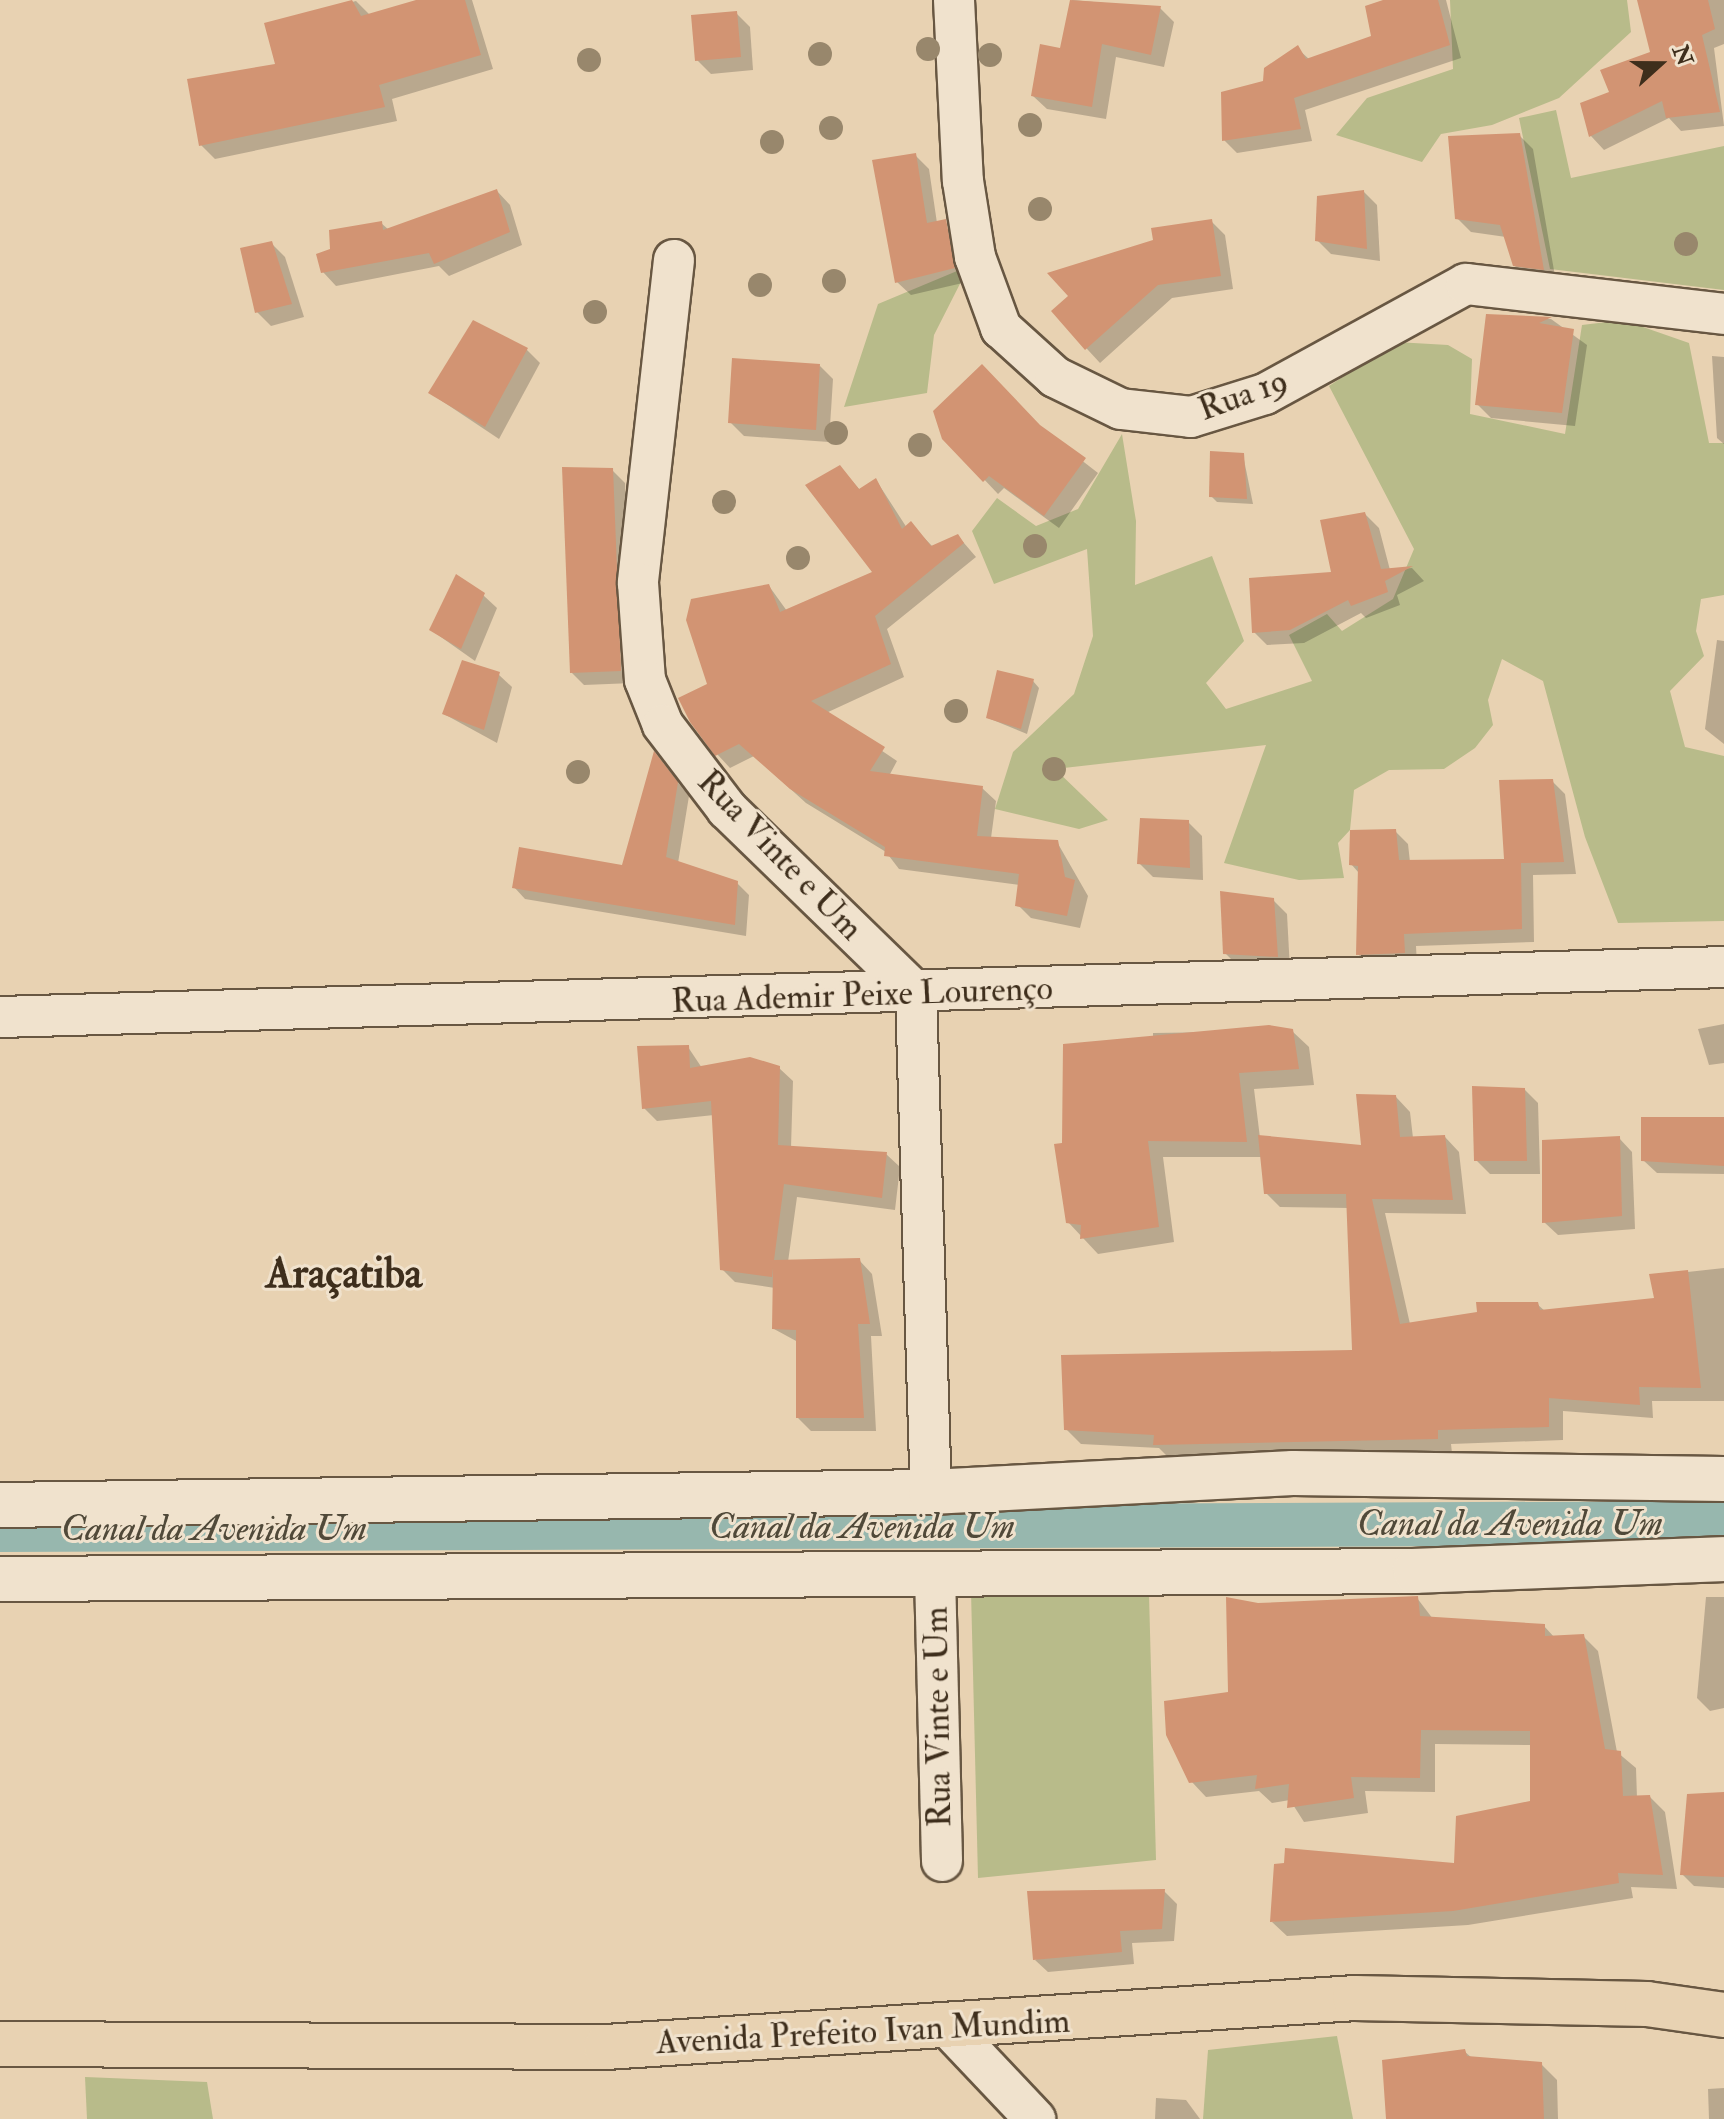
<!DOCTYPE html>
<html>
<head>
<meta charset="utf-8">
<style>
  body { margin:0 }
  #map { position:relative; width:1724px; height:2119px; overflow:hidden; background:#e8d2b2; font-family:"IM FELL Double Pica",serif }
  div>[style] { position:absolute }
  .green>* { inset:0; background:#b8bb8a }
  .shadow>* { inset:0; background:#0003 }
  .canal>* { height:44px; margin:-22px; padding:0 22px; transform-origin:22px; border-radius:22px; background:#97b7ae }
  .building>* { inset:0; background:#d29473 }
  .roads { filter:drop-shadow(2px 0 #685742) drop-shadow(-2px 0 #685742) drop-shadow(0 2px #685742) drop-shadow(0 -2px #685742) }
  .minor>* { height:40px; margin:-20px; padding:0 20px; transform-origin:20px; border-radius:20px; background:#f0e2cd }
  .tertiary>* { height:44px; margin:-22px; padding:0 22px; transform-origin:22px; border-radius:22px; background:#f0e2cd }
  .primary>* { height:44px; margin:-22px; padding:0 22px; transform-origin:22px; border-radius:22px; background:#e8d2b2 }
  .trees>* { width:24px; height:24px; margin:-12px; border-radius:50%; background:#98876c }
  span { translate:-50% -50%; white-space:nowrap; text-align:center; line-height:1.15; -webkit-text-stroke:6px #f0e2cd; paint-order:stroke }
  .street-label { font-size:34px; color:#3e2e1c }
  .water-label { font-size:36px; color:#504939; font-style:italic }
  .district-label { font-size:42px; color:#3e2e1c; font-weight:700 }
  .north { position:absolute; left:1620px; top:24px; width:80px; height:80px; -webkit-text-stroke:6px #f0e2cd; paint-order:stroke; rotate:69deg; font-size:22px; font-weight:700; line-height:32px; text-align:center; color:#3e2e1c }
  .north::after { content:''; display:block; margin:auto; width:28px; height:36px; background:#3e2e1c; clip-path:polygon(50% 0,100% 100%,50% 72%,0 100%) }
</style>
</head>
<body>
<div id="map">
  <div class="green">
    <i style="clip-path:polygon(1450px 0,1627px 0,1631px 32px,1559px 98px,1492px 125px,1441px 134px,1422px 162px,1336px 135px,1367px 98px,1453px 69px)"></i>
    <i style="clip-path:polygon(1556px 110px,1571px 178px,1724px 146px,1724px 290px,1550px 269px,1519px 118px)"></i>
    <i style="clip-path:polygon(969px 266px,934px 335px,927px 393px,844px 407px,878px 304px)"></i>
    <i style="clip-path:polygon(1623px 320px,1689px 343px,1709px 443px,1724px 443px,1724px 595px,1701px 599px,1696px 631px,1704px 656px,1670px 691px,1685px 747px,1724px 756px,1724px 921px,1618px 923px,1585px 837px,1543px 681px,1502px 659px,1488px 700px,1493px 725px,1475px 748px,1444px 769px,1389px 770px,1354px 790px,1350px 830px,1338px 843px,1344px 878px,1299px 880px,1224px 863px,1266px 745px,1055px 769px,1108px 820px,1079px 829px,995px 809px,1013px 752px,1074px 694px,1093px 636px,1087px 549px,994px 584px,972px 531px,997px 498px,1036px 526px,1078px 509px,1122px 434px,1136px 521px,1135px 585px,1212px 556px,1244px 641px,1206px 683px,1226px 709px,1312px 681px,1289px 635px,1327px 614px,1342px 631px,1393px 599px,1414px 549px,1329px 386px,1396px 342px,1448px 345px,1472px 359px,1470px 414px,1565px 434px,1582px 325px)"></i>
    <i style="clip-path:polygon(971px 1591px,1149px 1594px,1156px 1860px,978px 1878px)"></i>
    <i style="clip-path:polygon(1337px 2036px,1353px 2119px,1203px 2119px,1208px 2050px)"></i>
    <i style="clip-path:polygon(85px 2077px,207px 2082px,213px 2119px,87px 2119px)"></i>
  </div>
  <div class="shadow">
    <i style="clip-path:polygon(423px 0,472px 0,493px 69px,392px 99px,397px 121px,215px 159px,201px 145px,277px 65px,267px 24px,356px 1px,370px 15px)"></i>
    <i style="clip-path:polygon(1072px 0,1160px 8px,1174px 22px,1164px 67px,1116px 57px,1106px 119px,1047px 109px,1033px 96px,1062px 50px)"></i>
    <i style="clip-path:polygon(1390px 0,1446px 0,1461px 58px,1305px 110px,1312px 141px,1237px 153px,1224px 140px,1297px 48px,1310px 60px,1373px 38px)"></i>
    <i style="clip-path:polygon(1639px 0,1724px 0,1724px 44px,1714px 48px,1724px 126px,1681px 131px,1669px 118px,1604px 150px,1591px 136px,1582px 104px,1612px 93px,1652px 53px)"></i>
    <i style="clip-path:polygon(736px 13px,750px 27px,753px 70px,711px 74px,697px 60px)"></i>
    <i style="clip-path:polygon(1519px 135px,1533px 149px,1556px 282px,1528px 279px,1514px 265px,1506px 237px,1471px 232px,1457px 218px)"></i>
    <i style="clip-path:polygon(915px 155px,929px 169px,937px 223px,959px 235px,967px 282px,911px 295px,897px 282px)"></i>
    <i style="clip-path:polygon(497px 191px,510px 205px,522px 245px,449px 276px,439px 266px,336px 286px,323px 272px,381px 223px,389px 230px)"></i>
    <i style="clip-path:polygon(1364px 192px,1377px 205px,1380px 261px,1331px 254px,1317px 240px)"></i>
    <i style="clip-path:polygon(1211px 221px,1225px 235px,1233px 289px,1172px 298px,1100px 363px,1053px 312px)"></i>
    <i style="clip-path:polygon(271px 243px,285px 257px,304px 317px,271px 326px,257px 312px)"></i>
    <i style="clip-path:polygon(1488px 316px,1551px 319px,1587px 345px,1575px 426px,1491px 418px,1477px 404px)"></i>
    <i style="clip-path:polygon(526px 349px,540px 363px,499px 439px,430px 393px)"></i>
    <i style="clip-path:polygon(1712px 356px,1724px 357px,1724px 444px,1717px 438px)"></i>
    <i style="clip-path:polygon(820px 366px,833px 379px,829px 442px,744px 436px,730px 422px)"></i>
    <i style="clip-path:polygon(1040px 428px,1098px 473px,1059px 528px,1004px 488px,998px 494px,944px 437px)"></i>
    <i style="clip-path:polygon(1243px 455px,1253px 504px,1217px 502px,1211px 496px)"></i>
    <i style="clip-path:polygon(840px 467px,860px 490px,876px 480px,907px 528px,911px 524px,933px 547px,958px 536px,976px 557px,887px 629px,904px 677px,826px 713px,897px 761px,889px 776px,982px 788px,996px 801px,991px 838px,1057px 842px,1088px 896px,1080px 928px,1031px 918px,1018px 905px,1020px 885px,899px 869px,886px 852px,806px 803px,754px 756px,730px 768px,717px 754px,709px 685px,769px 586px,787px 611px,875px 572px)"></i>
    <i style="clip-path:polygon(612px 470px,625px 483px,633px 683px,584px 685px,572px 673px)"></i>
    <i style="clip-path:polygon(1365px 514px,1379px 528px,1390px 570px,1412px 568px,1424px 581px,1397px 595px,1400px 605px,1366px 618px,1361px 613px,1304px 643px,1267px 645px,1254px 632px,1333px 574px)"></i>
    <i style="clip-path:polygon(483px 595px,497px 608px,475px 661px,431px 630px)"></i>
    <i style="clip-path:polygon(1717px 640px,1724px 641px,1724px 744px,1705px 729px)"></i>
    <i style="clip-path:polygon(498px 674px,512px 687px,497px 743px,444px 714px)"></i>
    <i style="clip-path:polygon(1033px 681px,1039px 688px,1027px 734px,988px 718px)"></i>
    <i style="clip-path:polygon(655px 755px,689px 796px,678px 863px,737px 883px,749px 895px,746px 936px,525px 899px,514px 887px,624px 867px)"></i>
    <i style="clip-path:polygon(1552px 781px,1565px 794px,1576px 874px,1533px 875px,1534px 942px,1416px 946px,1417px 965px,1371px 967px,1358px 954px,1359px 873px,1351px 864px,1395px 831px,1408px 844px,1410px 862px,1506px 861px)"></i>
    <i style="clip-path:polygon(1188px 822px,1202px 836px,1203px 880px,1153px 877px,1139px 863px)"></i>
    <i style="clip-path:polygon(1273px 900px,1287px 914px,1290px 970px,1239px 967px,1225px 953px)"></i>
    <i style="clip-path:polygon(1724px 1024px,1724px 1063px,1709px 1065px,1698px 1029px)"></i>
    <i style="clip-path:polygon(1292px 1031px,1309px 1047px,1314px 1085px,1254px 1089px,1260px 1138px,1363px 1147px,1396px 1097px,1410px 1112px,1413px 1138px,1445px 1137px,1459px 1152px,1466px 1214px,1385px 1213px,1410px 1324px,1537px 1304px,1546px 1312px,1656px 1300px,1651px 1276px,1724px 1268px,1724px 1401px,1652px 1401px,1653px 1418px,1563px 1411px,1563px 1440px,1451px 1444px,1452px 1453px,1169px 1458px,1159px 1448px,1081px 1444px,1066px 1429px,1354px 1352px,1349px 1208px,1280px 1207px,1266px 1193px,1262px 1157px,1163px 1157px,1174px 1242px,1098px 1254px,1068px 1222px,1064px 1145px,1153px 1043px,1153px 1033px)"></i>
    <i style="clip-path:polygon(688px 1047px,702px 1068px,779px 1068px,793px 1081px,791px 1148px,886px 1154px,900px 1167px,895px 1210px,797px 1197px,788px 1262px,859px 1260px,872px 1274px,882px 1336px,871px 1336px,876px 1431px,811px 1431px,798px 1418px,798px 1342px,774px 1329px,775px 1288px,735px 1282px,722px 1269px,714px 1115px,657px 1121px,644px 1108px)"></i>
    <i style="clip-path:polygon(1525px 1090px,1538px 1103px,1540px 1174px,1490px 1174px,1476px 1160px)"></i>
    <i style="clip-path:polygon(1724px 1119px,1724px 1174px,1657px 1173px,1643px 1160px)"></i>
    <i style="clip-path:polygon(1619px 1138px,1632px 1152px,1635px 1229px,1558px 1235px,1544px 1222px)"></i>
    <i style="clip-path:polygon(1706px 1597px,1724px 1597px,1724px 1708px,1710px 1711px,1697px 1698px)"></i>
    <i style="clip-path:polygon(1417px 1598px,1433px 1619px,1544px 1626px,1555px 1638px,1583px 1636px,1598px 1651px,1617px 1752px,1636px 1768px,1637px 1798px,1650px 1797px,1665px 1812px,1677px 1889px,1631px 1887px,1633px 1898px,1468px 1925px,1287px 1936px,1272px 1922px,1456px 1866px,1532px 1802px,1532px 1745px,1435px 1744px,1435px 1792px,1365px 1791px,1368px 1813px,1304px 1822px,1290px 1800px,1272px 1803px,1259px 1791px,1206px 1797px,1191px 1781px,1230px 1694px,1258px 1605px)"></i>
    <i style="clip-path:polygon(1724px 1796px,1724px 1888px,1694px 1886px,1682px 1874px)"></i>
    <i style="clip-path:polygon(1164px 1891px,1177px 1904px,1174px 1941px,1132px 1943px,1134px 1964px,1048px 1972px,1035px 1960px)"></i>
    <i style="clip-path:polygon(1464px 2051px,1472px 2058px,1541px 2064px,1557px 2080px,1558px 2119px,1388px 2119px)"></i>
    <i style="clip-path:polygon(1724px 2088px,1724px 2119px,1709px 2119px,1708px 2089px)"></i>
    <i style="clip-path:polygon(1156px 2098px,1186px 2100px,1200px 2119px,1155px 2119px)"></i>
  </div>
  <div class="canal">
    <i style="left:0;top:1530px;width:1724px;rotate:-0.23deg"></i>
  </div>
  <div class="building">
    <i style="clip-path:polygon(352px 0,361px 16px,416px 0,465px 0,481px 55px,379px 85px,385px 107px,199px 146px,187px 79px,275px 64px,264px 23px)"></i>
    <i style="clip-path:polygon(1070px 0,1161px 6px,1151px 55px,1102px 44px,1092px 107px,1031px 96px,1040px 44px,1060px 48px)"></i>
    <i style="clip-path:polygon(1383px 0,1438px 0,1450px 45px,1294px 98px,1301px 129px,1222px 141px,1221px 92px,1263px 81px,1264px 68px,1298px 45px,1306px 59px,1371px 36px,1365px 6px)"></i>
    <i style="clip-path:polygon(1637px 0,1708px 0,1715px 29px,1702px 35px,1720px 112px,1666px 118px,1662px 101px,1589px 137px,1580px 103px,1609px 92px,1600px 70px,1650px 52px)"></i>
    <i style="clip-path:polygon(737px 11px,741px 57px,695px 61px,691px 15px)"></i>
    <i style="clip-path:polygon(1520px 133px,1544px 270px,1513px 266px,1500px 225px,1455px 219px,1448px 136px)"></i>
    <i style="clip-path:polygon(916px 153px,927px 223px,946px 219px,955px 268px,895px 283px,872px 160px)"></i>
    <i style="clip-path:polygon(497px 189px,510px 232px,434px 264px,429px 253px,321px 273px,316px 254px,330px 249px,329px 230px,382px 221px,383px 230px)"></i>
    <i style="clip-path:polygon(1364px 190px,1367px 249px,1315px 241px,1317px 196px)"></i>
    <i style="clip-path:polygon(1212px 219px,1221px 276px,1158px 285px,1085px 350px,1051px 311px,1068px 296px,1047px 273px,1153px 240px,1151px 228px)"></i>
    <i style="clip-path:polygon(272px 241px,292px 304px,255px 313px,240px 248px)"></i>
    <i style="clip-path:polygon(1486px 314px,1552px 317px,1539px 323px,1574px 329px,1562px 413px,1475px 405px)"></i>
    <i style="clip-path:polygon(473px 320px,528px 348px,485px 427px,428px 393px)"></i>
    <i style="clip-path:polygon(732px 358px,820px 364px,816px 430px,728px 423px)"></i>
    <i style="clip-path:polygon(982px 364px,1040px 425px,1086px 458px,1044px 516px,989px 476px,983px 482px,942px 439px,933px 411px)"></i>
    <i style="clip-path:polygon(1210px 451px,1244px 453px,1247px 499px,1209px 497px)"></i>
    <i style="clip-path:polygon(840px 465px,859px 489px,876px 478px,902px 529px,911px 521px,931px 546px,958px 534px,964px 543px,875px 616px,891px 664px,811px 701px,885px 747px,870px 771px,983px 786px,977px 836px,1058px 840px,1065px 877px,1075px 880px,1067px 916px,1015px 906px,1019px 874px,884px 856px,885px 847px,790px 789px,739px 744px,715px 756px,690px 722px,678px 698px,707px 684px,686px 620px,691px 599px,769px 584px,780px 612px,872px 572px,805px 485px)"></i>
    <i style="clip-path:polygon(562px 467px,613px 468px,621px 671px,570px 673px)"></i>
    <i style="clip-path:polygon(1365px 512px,1381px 569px,1413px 566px,1385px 581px,1388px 592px,1351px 606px,1348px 600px,1290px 630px,1252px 633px,1249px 578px,1331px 572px,1320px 520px)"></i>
    <i style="clip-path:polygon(456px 574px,485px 593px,461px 649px,429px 630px)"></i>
    <i style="clip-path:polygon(462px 660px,500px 672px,484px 730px,442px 714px)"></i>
    <i style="clip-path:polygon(997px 670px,1034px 679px,1021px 729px,986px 718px)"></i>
    <i style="clip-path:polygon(654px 751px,678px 782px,666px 857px,738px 881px,735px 925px,512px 888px,519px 847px,622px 865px)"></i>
    <i style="clip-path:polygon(1553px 779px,1564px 862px,1521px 863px,1522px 929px,1404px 934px,1405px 953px,1356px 955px,1358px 866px,1349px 865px,1350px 830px,1396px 829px,1399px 860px,1504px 859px,1499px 780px)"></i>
    <i style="clip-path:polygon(1140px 818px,1189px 820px,1190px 868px,1137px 864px)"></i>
    <i style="clip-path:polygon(1220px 891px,1274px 898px,1278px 957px,1223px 954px)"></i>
    <i style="clip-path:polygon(1269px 1025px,1293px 1029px,1299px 1069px,1239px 1073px,1247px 1142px,1148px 1141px,1159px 1227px,1080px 1239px,1081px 1225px,1066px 1223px,1054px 1144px,1062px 1143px,1063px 1044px)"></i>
    <i style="clip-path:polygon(689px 1045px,690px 1068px,750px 1057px,780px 1066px,778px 1145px,887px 1152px,882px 1198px,784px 1184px,774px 1260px,860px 1258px,870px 1324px,858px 1324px,864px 1418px,796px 1418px,796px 1330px,772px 1329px,773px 1268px,772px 1277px,720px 1270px,711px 1101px,642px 1109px,637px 1046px)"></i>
    <i style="clip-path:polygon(1472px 1086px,1525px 1088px,1527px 1161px,1474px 1161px)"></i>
    <i style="clip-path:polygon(1356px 1094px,1396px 1095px,1400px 1137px,1445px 1135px,1453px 1200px,1372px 1199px,1400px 1324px,1477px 1312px,1476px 1302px,1538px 1302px,1540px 1310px,1654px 1298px,1649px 1274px,1688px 1270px,1701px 1388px,1639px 1387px,1640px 1405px,1549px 1398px,1549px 1427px,1438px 1430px,1438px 1439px,1153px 1445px,1154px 1435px,1064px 1430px,1061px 1355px,1352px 1350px,1346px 1194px,1264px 1194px,1258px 1135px,1361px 1145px)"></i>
    <i style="clip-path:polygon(1641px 1117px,1724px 1117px,1724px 1166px,1641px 1161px)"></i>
    <i style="clip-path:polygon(1620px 1136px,1622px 1216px,1542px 1223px,1542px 1140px)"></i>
    <i style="clip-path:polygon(1418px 1596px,1420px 1616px,1545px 1624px,1545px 1636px,1584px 1634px,1605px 1749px,1621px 1751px,1623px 1796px,1650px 1795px,1663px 1875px,1618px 1873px,1619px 1883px,1453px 1911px,1270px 1922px,1274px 1864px,1284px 1863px,1285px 1848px,1454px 1863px,1456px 1816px,1530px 1801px,1530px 1731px,1421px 1730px,1420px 1778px,1351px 1777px,1354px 1798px,1287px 1808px,1289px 1784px,1255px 1789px,1257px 1775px,1189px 1783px,1166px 1735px,1164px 1701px,1228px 1692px,1226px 1597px,1258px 1603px)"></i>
    <i style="clip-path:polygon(1724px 1792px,1724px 1877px,1680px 1875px,1687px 1794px)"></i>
    <i style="clip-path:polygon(1165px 1889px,1162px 1929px,1120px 1931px,1122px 1952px,1033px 1960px,1027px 1891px)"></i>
    <i style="clip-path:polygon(1465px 2049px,1467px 2056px,1542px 2062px,1544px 2119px,1386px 2119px,1382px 2060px)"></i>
  </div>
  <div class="roads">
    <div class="minor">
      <i style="left:954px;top:0;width:181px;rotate:87.2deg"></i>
      <i style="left:963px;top:181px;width:77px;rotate:81deg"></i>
      <i style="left:975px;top:257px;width:76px;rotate:69.9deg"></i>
      <i style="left:1001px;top:328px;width:73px;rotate:42.2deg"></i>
      <i style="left:1055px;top:377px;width:73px;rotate:25.9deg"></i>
      <i style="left:1121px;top:409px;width:70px;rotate:6.5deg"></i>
      <i style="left:1191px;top:417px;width:77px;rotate:-17.3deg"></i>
      <i style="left:1265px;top:394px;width:229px;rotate:-28.7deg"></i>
      <i style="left:1466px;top:284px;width:260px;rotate:6.6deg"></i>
      <i style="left:674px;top:260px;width:325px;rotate:96.4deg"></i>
      <i style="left:638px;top:583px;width:97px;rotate:85.9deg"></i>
      <i style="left:645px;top:680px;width:48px;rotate:68.2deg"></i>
      <i style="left:663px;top:725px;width:106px;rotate:52.7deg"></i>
      <i style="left:727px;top:809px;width:264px;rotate:44.2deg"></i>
      <i style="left:916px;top:993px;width:499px;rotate:88.3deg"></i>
      <i style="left:0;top:1017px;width:1725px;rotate:-1.66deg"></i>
      <i style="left:935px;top:1574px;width:287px;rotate:88.6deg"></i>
      <i style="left:950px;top:2029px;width:124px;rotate:46.6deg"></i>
    </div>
    <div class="tertiary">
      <i style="left:0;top:1505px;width:931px;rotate:-0.8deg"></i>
      <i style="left:931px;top:1492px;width:362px;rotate:-3deg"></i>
      <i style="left:1293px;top:1473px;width:431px;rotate:0.8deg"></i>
      <i style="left:0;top:1579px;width:1415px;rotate:-0.32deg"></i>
      <i style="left:1415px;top:1571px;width:309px;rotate:-2.2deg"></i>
    </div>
    <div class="primary">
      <i style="left:0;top:2044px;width:606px;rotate:0.28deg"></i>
      <i style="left:606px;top:2047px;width:751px;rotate:-3.74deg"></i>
      <i style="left:1355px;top:1998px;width:292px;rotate:1.2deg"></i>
      <i style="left:1647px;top:2004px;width:78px;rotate:8.1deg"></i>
    </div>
  </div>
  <div class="trees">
    <i style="left:928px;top:49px"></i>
    <i style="left:820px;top:54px"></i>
    <i style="left:990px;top:55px"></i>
    <i style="left:589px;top:60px"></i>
    <i style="left:1030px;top:125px"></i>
    <i style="left:831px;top:128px"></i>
    <i style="left:772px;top:142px"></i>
    <i style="left:1040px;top:209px"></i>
    <i style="left:1686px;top:244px"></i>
    <i style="left:834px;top:281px"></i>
    <i style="left:760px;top:285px"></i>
    <i style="left:595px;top:312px"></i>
    <i style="left:836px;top:433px"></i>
    <i style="left:920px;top:445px"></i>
    <i style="left:724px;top:502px"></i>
    <i style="left:1035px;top:546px"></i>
    <i style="left:798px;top:558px"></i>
    <i style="left:956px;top:711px"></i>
    <i style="left:1054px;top:769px"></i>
    <i style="left:578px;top:772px"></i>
  </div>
  <div class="street-label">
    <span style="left:1243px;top:395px;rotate:-20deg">Rua 19</span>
    <span style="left:780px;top:855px;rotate:46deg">Rua Vinte e Um</span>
    <span style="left:862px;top:995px;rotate:-2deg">Rua Ademir Peixe Lourenço</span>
    <span style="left:938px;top:1717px;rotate:-91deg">Rua Vinte e Um</span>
    <span style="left:863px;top:2032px;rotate:-3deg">Avenida Prefeito Ivan Mundim</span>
  </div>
  <div class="water-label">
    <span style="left:1510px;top:1524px">Canal da Avenida Um</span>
    <span style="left:862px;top:1527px">Canal da Avenida Um</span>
    <span style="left:214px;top:1529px">Canal da Avenida Um</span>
  </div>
  <div class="district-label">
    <span style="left:344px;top:1274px">Araçatiba</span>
  </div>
  <div class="north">N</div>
</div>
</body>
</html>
